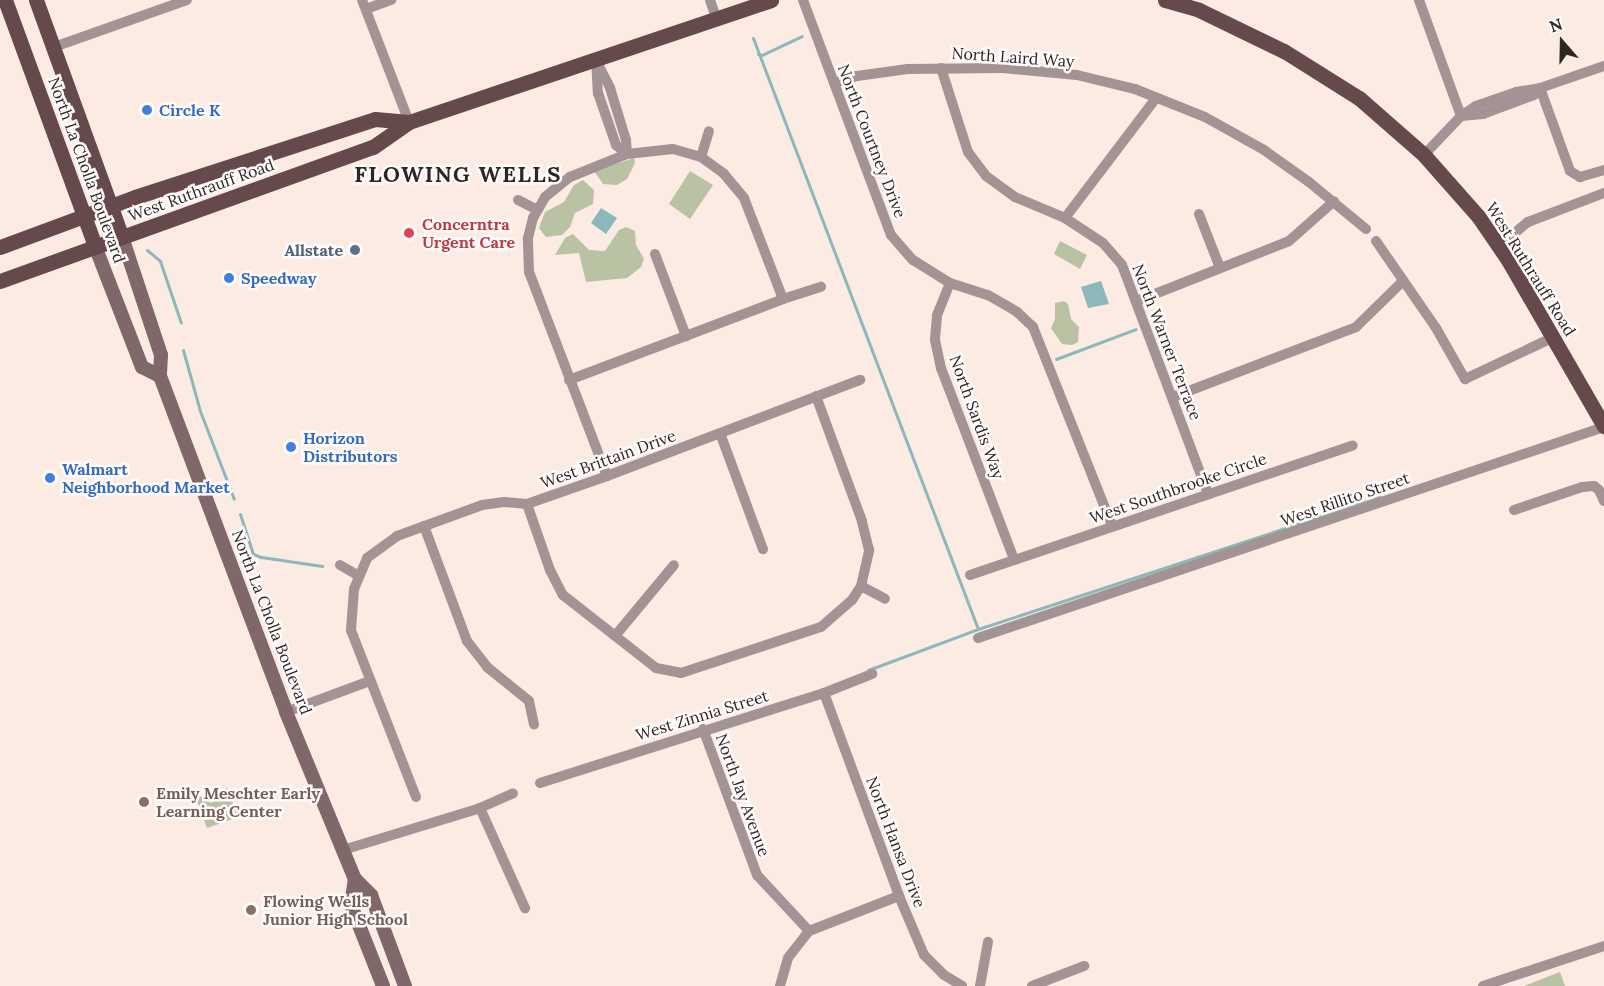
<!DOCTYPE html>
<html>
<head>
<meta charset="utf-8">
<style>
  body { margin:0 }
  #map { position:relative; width:1604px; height:986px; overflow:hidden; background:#fbebe3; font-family:Lora,serif }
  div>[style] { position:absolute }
  .green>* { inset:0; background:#b9c2a2 }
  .water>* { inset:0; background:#8cb8bc }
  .stream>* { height:3px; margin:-1.5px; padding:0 1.5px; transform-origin:1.5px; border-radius:1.5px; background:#8cb8bc }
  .street>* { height:10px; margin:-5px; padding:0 5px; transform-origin:5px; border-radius:5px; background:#a49394 }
  .secondary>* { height:14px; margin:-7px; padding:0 7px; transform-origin:7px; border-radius:7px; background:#806769 }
  .primary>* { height:15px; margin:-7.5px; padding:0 7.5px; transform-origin:7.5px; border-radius:7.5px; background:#66494b }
  .dots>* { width:16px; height:16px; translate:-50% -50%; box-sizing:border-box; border:3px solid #fefbfa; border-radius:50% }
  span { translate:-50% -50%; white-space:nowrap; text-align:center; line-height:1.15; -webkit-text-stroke:5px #fefbfa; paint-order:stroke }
  .street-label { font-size:16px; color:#2d2724 }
  .shop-label { font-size:16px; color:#366cbe; font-weight:700 }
  .left { translate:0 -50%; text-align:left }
  .health-label { font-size:16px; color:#be3a42; font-weight:700 }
  .service-label { font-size:16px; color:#4e5e75; font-weight:700 }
  .right { translate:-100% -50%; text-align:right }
  .education-label { font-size:16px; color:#785e54; font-weight:700 }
  .district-label { font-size:22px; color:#2d2724; font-weight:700; letter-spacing:1.5px }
  .north { position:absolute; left:1532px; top:12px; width:60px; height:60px; -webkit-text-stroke:4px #fefbfa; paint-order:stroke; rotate:340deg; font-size:16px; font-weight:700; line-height:24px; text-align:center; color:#2d2724 }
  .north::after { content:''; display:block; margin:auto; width:21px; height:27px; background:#2d2724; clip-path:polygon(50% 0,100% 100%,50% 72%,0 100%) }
</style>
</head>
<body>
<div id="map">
  <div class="green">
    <i style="clip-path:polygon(634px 158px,635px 163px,627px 179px,617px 185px,603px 184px,594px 171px)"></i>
    <i style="clip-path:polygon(690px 171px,713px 185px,690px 219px,669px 204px)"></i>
    <i style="clip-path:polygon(583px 180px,594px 190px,593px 204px,575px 213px,570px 227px,562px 235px,546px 237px,539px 228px,545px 212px,564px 202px,574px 185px)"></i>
    <i style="clip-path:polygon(626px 227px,635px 231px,636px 245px,644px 259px,641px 267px,627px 278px,586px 282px,579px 253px,555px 255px,565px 238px,573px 234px,589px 250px,605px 251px,619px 230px)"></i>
    <i style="clip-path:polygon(1060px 241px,1087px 255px,1080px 269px,1054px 254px)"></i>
    <i style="clip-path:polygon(1064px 301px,1068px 304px,1071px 319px,1079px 327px,1078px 342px,1072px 345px,1062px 344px,1051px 328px,1055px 319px,1055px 303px)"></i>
    <i style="clip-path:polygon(227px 788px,238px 817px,207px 828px,196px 798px,207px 795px,210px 803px,222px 798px,220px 791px)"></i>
    <i style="clip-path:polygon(1560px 972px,1565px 986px,1524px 986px)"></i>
  </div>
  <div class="water">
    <i style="clip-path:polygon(601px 208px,617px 218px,606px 234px,591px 223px)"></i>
    <i style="clip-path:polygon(1101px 281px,1109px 304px,1088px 308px,1081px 287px)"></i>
  </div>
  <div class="stream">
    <i style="left:753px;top:38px;width:632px;rotate:69.16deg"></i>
    <i style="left:758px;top:54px;width:4px;rotate:14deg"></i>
    <i style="left:762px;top:55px;width:44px;rotate:-25.4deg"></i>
    <i style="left:147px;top:250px;width:17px;rotate:40deg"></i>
    <i style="left:160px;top:261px;width:65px;rotate:71.3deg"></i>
    <i style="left:183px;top:350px;width:63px;rotate:74.4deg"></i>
    <i style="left:200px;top:411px;width:94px;rotate:68.9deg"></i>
    <i style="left:1056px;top:359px;width:85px;rotate:-20.6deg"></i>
    <i style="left:240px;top:514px;width:42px;rotate:72deg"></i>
    <i style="left:253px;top:554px;width:9px;rotate:21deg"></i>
    <i style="left:261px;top:557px;width:62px;rotate:8.4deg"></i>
    <i style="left:868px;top:670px;width:117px;rotate:-20.4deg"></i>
    <i style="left:978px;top:629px;width:423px;rotate:-18.2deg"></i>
  </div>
  <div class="street">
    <i style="left:362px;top:0;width:131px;rotate:68.9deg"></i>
    <i style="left:710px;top:0;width:18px;rotate:71deg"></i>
    <i style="left:803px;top:0;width:251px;rotate:69.5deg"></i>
    <i style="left:891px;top:235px;width:33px;rotate:49deg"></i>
    <i style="left:913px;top:260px;width:44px;rotate:31.9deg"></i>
    <i style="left:950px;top:283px;width:40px;rotate:18deg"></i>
    <i style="left:988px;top:295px;width:34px;rotate:30deg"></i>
    <i style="left:1017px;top:312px;width:22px;rotate:43deg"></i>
    <i style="left:1033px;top:327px;width:214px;rotate:68.3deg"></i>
    <i style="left:1419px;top:0;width:123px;rotate:70.1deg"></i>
    <i style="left:1461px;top:116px;width:54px;rotate:133.5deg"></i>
    <i style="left:366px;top:9px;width:27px;rotate:-20deg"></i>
    <i style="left:54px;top:47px;width:141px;rotate:-19.5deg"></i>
    <i style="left:596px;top:58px;width:35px;rotate:87deg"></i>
    <i style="left:598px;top:93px;width:55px;rotate:70.9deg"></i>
    <i style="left:616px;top:145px;width:14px;rotate:39deg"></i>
    <i style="left:599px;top:66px;width:25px;rotate:63deg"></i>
    <i style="left:610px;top:88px;width:54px;rotate:72.9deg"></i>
    <i style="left:626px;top:140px;width:14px;rotate:86deg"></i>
    <i style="left:1604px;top:66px;width:68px;rotate:161deg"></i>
    <i style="left:1540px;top:88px;width:88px;rotate:70.1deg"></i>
    <i style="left:1570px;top:171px;width:12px;rotate:31deg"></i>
    <i style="left:1580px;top:177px;width:25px;rotate:-16deg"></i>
    <i style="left:941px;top:68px;width:88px;rotate:72.2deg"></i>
    <i style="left:968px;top:152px;width:30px;rotate:53deg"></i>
    <i style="left:986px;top:176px;width:36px;rotate:36deg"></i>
    <i style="left:1015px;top:197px;width:54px;rotate:22.8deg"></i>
    <i style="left:1065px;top:218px;width:45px;rotate:33.3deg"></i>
    <i style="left:1103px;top:243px;width:29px;rotate:49deg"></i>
    <i style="left:1122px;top:265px;width:245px;rotate:69.4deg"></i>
    <i style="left:834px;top:83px;width:24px;rotate:-17deg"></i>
    <i style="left:857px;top:76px;width:51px;rotate:-7.8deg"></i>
    <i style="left:908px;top:69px;width:95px;rotate:-0.6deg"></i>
    <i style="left:1003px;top:68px;width:74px;rotate:5.4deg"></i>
    <i style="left:1077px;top:75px;width:60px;rotate:13.6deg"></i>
    <i style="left:1135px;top:89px;width:75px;rotate:21.8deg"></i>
    <i style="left:1205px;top:117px;width:68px;rotate:29.2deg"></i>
    <i style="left:1264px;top:150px;width:55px;rotate:35.4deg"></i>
    <i style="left:1309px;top:182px;width:74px;rotate:39.5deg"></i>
    <i style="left:1540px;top:88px;width:9px;rotate:131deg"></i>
    <i style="left:1534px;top:95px;width:54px;rotate:159.6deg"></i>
    <i style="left:1483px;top:114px;width:22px;rotate:175deg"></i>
    <i style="left:1461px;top:116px;width:18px;rotate:-34deg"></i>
    <i style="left:1476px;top:106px;width:42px;rotate:-19.3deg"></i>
    <i style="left:1516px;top:92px;width:24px;rotate:-9deg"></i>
    <i style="left:701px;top:157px;width:27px;rotate:-73deg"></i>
    <i style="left:518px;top:200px;width:22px;rotate:27deg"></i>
    <i style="left:1199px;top:214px;width:58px;rotate:68.7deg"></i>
    <i style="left:1065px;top:218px;width:151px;rotate:-52.8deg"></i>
    <i style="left:1376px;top:241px;width:106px;rotate:55.4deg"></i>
    <i style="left:1436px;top:328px;width:59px;rotate:60.4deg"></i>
    <i style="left:1465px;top:379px;width:98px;rotate:-25.3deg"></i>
    <i style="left:1498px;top:247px;width:39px;rotate:-40deg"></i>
    <i style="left:1528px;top:222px;width:81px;rotate:-20.9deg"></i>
    <i style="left:655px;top:254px;width:88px;rotate:69.3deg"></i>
    <i style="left:950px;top:283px;width:35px;rotate:112deg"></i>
    <i style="left:937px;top:316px;width:24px;rotate:95deg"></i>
    <i style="left:935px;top:340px;width:29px;rotate:78deg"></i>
    <i style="left:941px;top:368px;width:204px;rotate:69.1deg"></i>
    <i style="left:1137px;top:301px;width:163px;rotate:-21.5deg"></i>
    <i style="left:1289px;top:241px;width:60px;rotate:-41.6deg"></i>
    <i style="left:569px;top:380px;width:229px;rotate:-20.7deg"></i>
    <i style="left:783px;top:299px;width:40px;rotate:-18deg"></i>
    <i style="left:1173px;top:397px;width:196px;rotate:-20.9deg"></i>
    <i style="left:1356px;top:327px;width:66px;rotate:-44.4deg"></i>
    <i style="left:720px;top:433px;width:124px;rotate:69.7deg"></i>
    <i style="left:607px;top:476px;width:218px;rotate:-110.9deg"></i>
    <i style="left:529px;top:272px;width:34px;rotate:-92deg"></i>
    <i style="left:528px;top:238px;width:21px;rotate:-76deg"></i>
    <i style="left:533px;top:218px;width:24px;rotate:-60deg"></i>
    <i style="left:545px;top:197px;width:32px;rotate:-39deg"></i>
    <i style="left:570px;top:177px;width:61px;rotate:-22deg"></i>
    <i style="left:627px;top:154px;width:46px;rotate:-6.2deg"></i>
    <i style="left:673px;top:149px;width:29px;rotate:16deg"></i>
    <i style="left:701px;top:157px;width:29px;rotate:36deg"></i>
    <i style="left:724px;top:174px;width:31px;rotate:50deg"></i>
    <i style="left:744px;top:198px;width:108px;rotate:68.9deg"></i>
    <i style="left:527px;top:504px;width:70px;rotate:70.8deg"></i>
    <i style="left:550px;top:570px;width:28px;rotate:63deg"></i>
    <i style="left:563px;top:595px;width:118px;rotate:38.1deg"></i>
    <i style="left:656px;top:668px;width:25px;rotate:11deg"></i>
    <i style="left:681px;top:673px;width:147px;rotate:-18.2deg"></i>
    <i style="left:821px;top:627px;width:41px;rotate:-41.1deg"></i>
    <i style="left:852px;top:600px;width:17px;rotate:-57deg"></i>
    <i style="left:861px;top:586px;width:37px;rotate:-77deg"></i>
    <i style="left:869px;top:550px;width:30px;rotate:-104deg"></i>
    <i style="left:862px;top:521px;width:133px;rotate:-110.2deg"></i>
    <i style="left:1514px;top:510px;width:72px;rotate:-18.7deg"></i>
    <i style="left:1582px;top:487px;width:12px;rotate:-5deg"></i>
    <i style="left:1594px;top:486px;width:6px;rotate:39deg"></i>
    <i style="left:1599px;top:490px;width:12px;rotate:66deg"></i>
    <i style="left:424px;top:526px;width:123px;rotate:69.5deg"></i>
    <i style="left:467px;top:641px;width:33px;rotate:52deg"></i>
    <i style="left:487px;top:667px;width:54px;rotate:39deg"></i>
    <i style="left:529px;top:701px;width:24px;rotate:78deg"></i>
    <i style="left:340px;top:565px;width:22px;rotate:30deg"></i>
    <i style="left:970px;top:575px;width:404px;rotate:-18.7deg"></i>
    <i style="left:861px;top:586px;width:27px;rotate:28deg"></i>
    <i style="left:615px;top:636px;width:92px;rotate:-50.3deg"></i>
    <i style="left:978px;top:638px;width:661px;rotate:-18.63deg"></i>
    <i style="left:824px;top:693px;width:216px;rotate:69.7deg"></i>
    <i style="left:899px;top:896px;width:64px;rotate:67deg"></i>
    <i style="left:924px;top:955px;width:28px;rotate:45deg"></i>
    <i style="left:944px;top:975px;width:21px;rotate:31deg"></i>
    <i style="left:286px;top:712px;width:90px;rotate:-20.3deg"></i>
    <i style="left:703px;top:729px;width:156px;rotate:69.7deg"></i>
    <i style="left:757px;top:875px;width:76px;rotate:47.1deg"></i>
    <i style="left:809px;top:931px;width:34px;rotate:128deg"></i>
    <i style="left:788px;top:958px;width:29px;rotate:106deg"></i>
    <i style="left:540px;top:783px;width:298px;rotate:-17.6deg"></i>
    <i style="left:824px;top:693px;width:52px;rotate:-21.6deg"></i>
    <i style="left:416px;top:797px;width:179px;rotate:-111.3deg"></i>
    <i style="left:351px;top:630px;width:41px;rotate:-85.8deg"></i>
    <i style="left:354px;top:589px;width:34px;rotate:-67deg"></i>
    <i style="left:367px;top:558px;width:37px;rotate:-36deg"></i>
    <i style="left:397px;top:536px;width:90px;rotate:-20deg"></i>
    <i style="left:482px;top:505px;width:22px;rotate:-8deg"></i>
    <i style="left:504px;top:502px;width:23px;rotate:5deg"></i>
    <i style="left:527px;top:504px;width:85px;rotate:-19.3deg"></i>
    <i style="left:607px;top:476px;width:271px;rotate:-20.8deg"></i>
    <i style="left:480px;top:808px;width:110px;rotate:65.8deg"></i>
    <i style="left:343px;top:850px;width:143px;rotate:-17deg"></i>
    <i style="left:480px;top:808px;width:36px;rotate:-24deg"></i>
    <i style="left:809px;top:931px;width:97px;rotate:-21.3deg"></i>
    <i style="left:980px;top:986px;width:45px;rotate:-79.7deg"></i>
    <i style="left:1032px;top:986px;width:56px;rotate:-21deg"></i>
    <i style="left:1483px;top:986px;width:127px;rotate:-18.3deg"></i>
  </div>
  <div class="secondary">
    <i style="left:122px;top:237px;width:124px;rotate:71.7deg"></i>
    <i style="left:161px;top:355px;width:21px;rotate:93deg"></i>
    <i style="left:160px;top:376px;width:359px;rotate:69.4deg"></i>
    <i style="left:286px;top:712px;width:181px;rotate:67.6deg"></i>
    <i style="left:355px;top:879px;width:23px;rotate:45deg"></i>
    <i style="left:371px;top:895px;width:97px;rotate:69.5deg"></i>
    <i style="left:95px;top:246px;width:130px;rotate:68.8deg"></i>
    <i style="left:142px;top:367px;width:20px;rotate:27deg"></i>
    <i style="left:355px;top:879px;width:26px;rotate:99deg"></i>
    <i style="left:351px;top:905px;width:87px;rotate:68.4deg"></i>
  </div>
  <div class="primary">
    <i style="left:5px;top:0;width:262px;rotate:69.9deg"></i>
    <i style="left:36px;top:0;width:252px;rotate:70.1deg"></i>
    <i style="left:1165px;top:0;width:35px;rotate:16deg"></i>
    <i style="left:1199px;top:10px;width:94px;rotate:25.8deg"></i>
    <i style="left:1284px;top:51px;width:89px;rotate:32.1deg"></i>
    <i style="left:1359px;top:98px;width:86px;rotate:41.2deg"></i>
    <i style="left:1424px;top:155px;width:81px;rotate:48.5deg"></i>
    <i style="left:1478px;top:216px;width:53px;rotate:55.7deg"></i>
    <i style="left:1508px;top:260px;width:192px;rotate:60deg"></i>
    <i style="left:0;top:247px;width:144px;rotate:-20.3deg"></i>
    <i style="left:135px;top:197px;width:252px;rotate:-18deg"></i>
    <i style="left:375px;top:119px;width:34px;rotate:5deg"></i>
    <i style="left:0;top:281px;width:396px;rotate:-19.8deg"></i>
    <i style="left:373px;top:147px;width:44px;rotate:-34.8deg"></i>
    <i style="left:409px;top:122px;width:382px;rotate:-18.6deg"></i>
  </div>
  <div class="dots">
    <i style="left:147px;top:110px;background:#3f7fe0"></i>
    <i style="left:409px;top:233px;background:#e0444e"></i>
    <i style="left:355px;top:250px;background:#5c6f8a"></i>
    <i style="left:229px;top:278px;background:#3f7fe0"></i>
    <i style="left:291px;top:447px;background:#3f7fe0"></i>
    <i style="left:50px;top:478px;background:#3f7fe0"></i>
    <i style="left:144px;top:802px;background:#8d6e63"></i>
    <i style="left:251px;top:910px;background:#8d6e63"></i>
  </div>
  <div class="street-label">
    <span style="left:1013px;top:57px;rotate:4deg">North Laird Way</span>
    <span style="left:872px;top:141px;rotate:69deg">North Courtney Drive</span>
    <span style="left:87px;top:170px;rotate:70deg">North La Cholla Boulevard</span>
    <span style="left:201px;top:190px;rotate:-20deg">West Ruthrauff Road</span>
    <span style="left:1531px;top:269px;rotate:58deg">West Ruthrauff Road</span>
    <span style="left:1167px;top:342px;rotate:69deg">North Warner Terrace</span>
    <span style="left:977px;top:417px;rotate:70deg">North Sardis Way</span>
    <span style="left:608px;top:459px;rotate:-20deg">West Brittain Drive</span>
    <span style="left:1178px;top:488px;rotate:-19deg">West Southbrooke Circle</span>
    <span style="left:1345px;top:499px;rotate:-19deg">West Rillito Street</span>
    <span style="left:272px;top:622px;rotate:69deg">North La Cholla Boulevard</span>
    <span style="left:702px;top:715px;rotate:-17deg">West Zinnia Street</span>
    <span style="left:743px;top:795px;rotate:70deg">North Jay Avenue</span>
    <span style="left:896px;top:842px;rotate:69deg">North Hansa Drive</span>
  </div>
  <div class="shop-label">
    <span class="left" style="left:159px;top:110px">Circle K</span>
    <span class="left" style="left:241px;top:278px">Speedway</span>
    <span class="left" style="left:303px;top:447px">Horizon<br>Distributors</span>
    <span class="left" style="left:62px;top:478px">Walmart<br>Neighborhood Market</span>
  </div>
  <div class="health-label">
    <span class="left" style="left:422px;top:233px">Concerntra<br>Urgent Care</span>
  </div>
  <div class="service-label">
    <span class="right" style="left:343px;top:250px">Allstate</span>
  </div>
  <div class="education-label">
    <span class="left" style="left:156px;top:802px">Emily Meschter Early<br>Learning Center</span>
    <span class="left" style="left:263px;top:910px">Flowing Wells<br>Junior High School</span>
  </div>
  <div class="district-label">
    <span style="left:458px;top:175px">FLOWING WELLS</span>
  </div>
  <div class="north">N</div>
</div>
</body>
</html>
